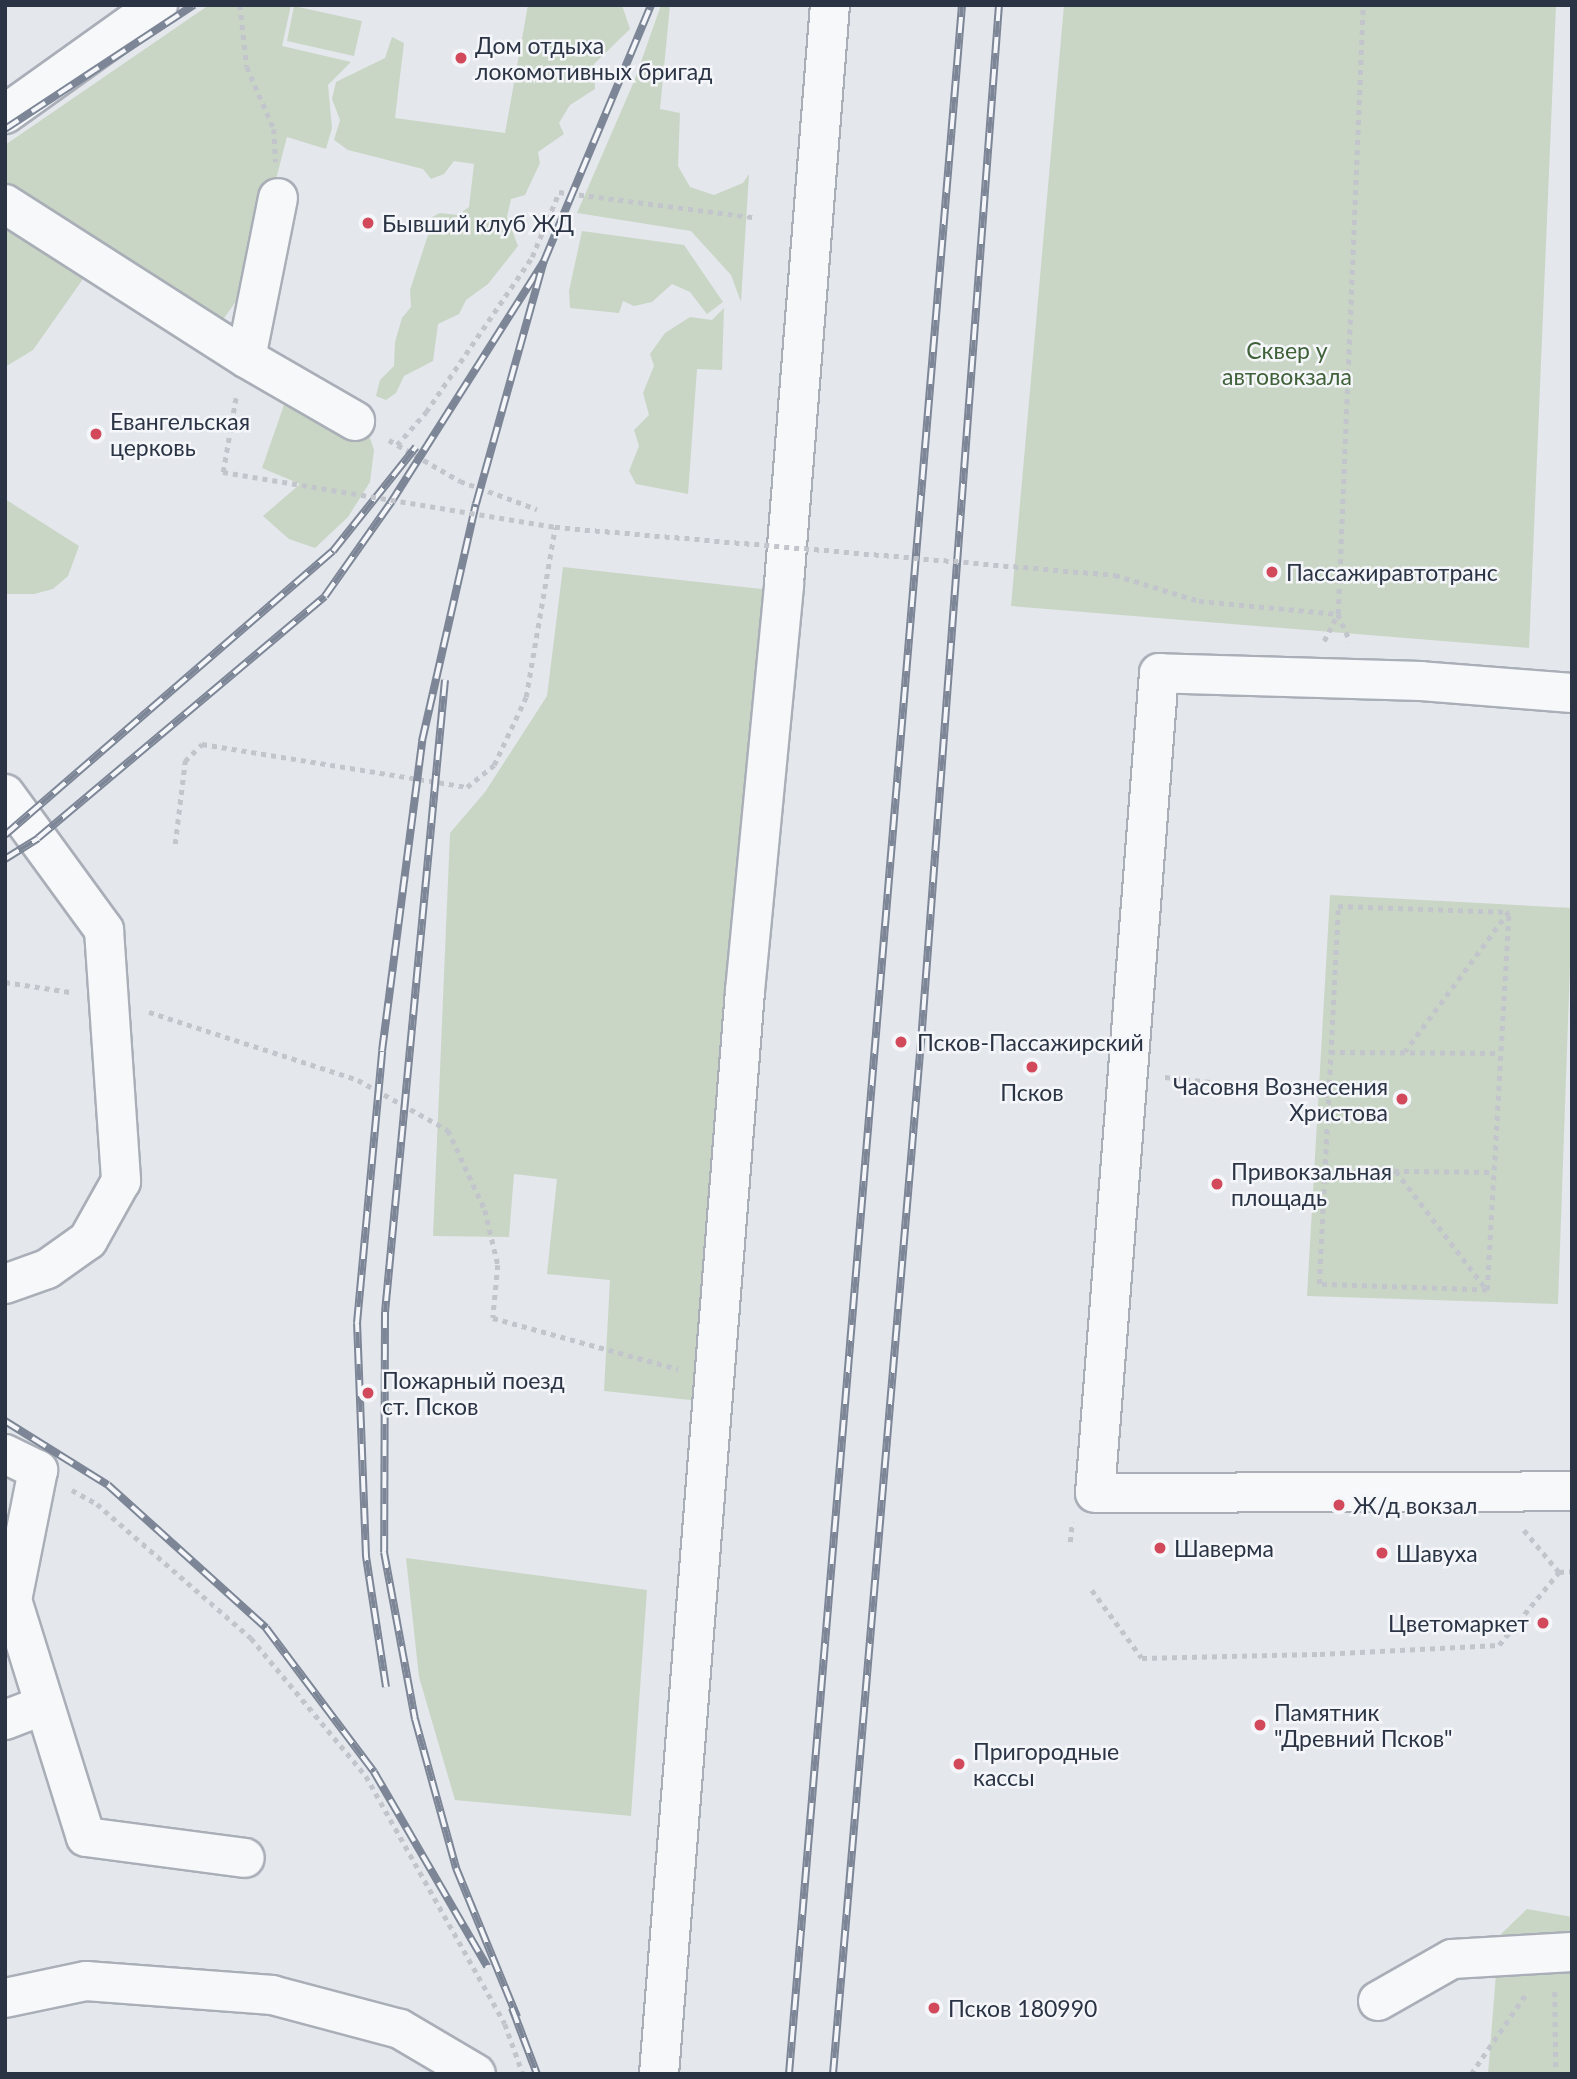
<!DOCTYPE html>
<html>
<head>
<meta charset="utf-8">
<style>
  body { margin:0 }
  #map { position:relative; width:1577px; height:2079px; overflow:hidden; background:#e4e7ec; font-family:Lato,sans-serif }
  div>[style] { position:absolute }
  .green>* { inset:0; background:#c9d6c5 }
  .path>* { height:4.5px; margin-top:-2.25px; transform-origin:0; background:repeating-linear-gradient(90deg,#c2c5cb 0 5px,transparent 0 10px) }
  .roads { filter:drop-shadow(2px 0 #a9aeb7) drop-shadow(-2px 0 #a9aeb7) drop-shadow(0 2px #a9aeb7) drop-shadow(0 -2px #a9aeb7) }
  .minor>* { height:38px; margin:-19px; padding:0 19px; transform-origin:19px; border-radius:19px; background:#f7f8fa }
  .rail>* { height:8px; margin-top:-4px; transform-origin:0; background:repeating-linear-gradient(90deg,#f4f6f9 0 16px,#7d8696 0 32px); box-sizing:border-box; border-block:2px solid #7d8696 }
  .path-bridge>* { height:4.5px; margin-top:-2.25px; transform-origin:0; background:repeating-linear-gradient(90deg,#c2c5cb 0 5px,transparent 0 10px) }
  .dots>* { width:19px; height:19px; translate:-50% -50%; box-sizing:border-box; border:4px solid #f4f6f9; border-radius:50% }
  span { translate:-50% -50%; white-space:nowrap; text-align:center; line-height:1.15; -webkit-text-stroke:5px #f4f6f9; paint-order:stroke }
  .poi-label { font-size:23px; color:#2b3445 }
  .left { translate:0 -50%; text-align:left }
  .right { translate:-100% -50%; text-align:right }
  .park-label { font-size:23px; color:#3f6138 }
  .frame { position:absolute; inset:0; border:7px solid #2b3445; pointer-events:none }
</style>
</head>
<body>
<div id="map">
  <div class="green">
    <i style="clip-path:polygon(209px 5px,291px 5px,282px 46px,351px 62px,328px 85px,332px 128px,326px 149px,287px 137px,249px 283px,222px 321px,5px 182px,5px 145px)"></i>
    <i style="clip-path:polygon(528px 5px,622px 5px,630px 29px,594px 64px,595px 89px,570px 105px,559px 123px,564px 134px,538px 152px,540px 163px,525px 195px,511px 199px,507px 217px,518px 246px,488px 284px,466px 300px,459px 314px,438px 324px,433px 361px,404px 376px,396px 393px,386px 400px,376px 396px,380px 380px,394px 366px,395px 342px,402px 318px,411px 307px,410px 290px,429px 232px,428px 219px,440px 213px,458px 215px,469px 207px,474px 164px,454px 161px,444px 174px,431px 179px,423px 169px,348px 150px,334px 140px,340px 120px,332px 99px,336px 82px,385px 58px,392px 37px,404px 43px,395px 118px,505px 133px)"></i>
    <i style="clip-path:polygon(661px 5px,670px 5px,660px 109px,680px 113px,678px 166px,690px 187px,714px 195px,743px 183px,749px 174px,741px 302px,731px 275px,691px 231px,577px 213px,635px 79px)"></i>
    <i style="clip-path:polygon(1064px 5px,1556px 5px,1529px 648px,1011px 606px)"></i>
    <i style="clip-path:polygon(294px 6px,362px 21px,354px 56px,287px 41px)"></i>
    <i style="clip-path:polygon(5px 223px,83px 279px,33px 350px,5px 367px)"></i>
    <i style="clip-path:polygon(582px 231px,684px 245px,723px 302px,707px 314px,690px 292px,672px 284px,652px 302px,634px 306px,623px 301px,619px 313px,570px 308px,569px 291px)"></i>
    <i style="clip-path:polygon(724px 308px,722px 370px,697px 369px,688px 494px,636px 484px,629px 471px,639px 446px,634px 430px,649px 415px,643px 393px,654px 366px,650px 354px,665px 333px,690px 317px,712px 320px)"></i>
    <i style="clip-path:polygon(285px 402px,370px 438px,374px 450px,370px 482px,348px 517px,315px 548px,289px 539px,263px 516px,300px 484px,262px 468px)"></i>
    <i style="clip-path:polygon(5px 499px,79px 546px,68px 576px,53px 589px,34px 594px,5px 594px)"></i>
    <i style="clip-path:polygon(563px 567px,770px 590px,700px 1401px,604px 1391px,610px 1280px,547px 1274px,557px 1179px,514px 1174px,509px 1237px,433px 1236px,450px 833px,485px 792px,547px 696px)"></i>
    <i style="clip-path:polygon(1330px 895px,1572px 908px,1558px 1304px,1307px 1296px)"></i>
    <i style="clip-path:polygon(406px 1558px,647px 1590px,631px 1816px,455px 1800px,419px 1677px)"></i>
    <i style="clip-path:polygon(1527px 1909px,1572px 1917px,1572px 2074px,1488px 2074px,1499px 1936px)"></i>
  </div>
  <div class="path">
    <i style="left:240px;top:5px;width:62px;rotate:83.6deg"></i>
    <i style="left:247px;top:67px;width:68px;rotate:66.5deg"></i>
    <i style="left:274px;top:129px;width:33px;rotate:87deg"></i>
    <i style="left:389px;top:440px;width:82px;rotate:30deg"></i>
    <i style="left:460px;top:481px;width:82px;rotate:20deg"></i>
    <i style="left:397px;top:445px;width:44px;rotate:-48.7deg"></i>
    <i style="left:426px;top:412px;width:188px;rotate:-55.6deg"></i>
    <i style="left:532px;top:257px;width:70px;rotate:-67.4deg"></i>
    <i style="left:559px;top:192px;width:195px;rotate:7.4deg"></i>
    <i style="left:223px;top:472px;width:76px;rotate:-80.2deg"></i>
    <i style="left:1115px;top:575px;width:88px;rotate:17.2deg"></i>
    <i style="left:1199px;top:601px;width:140px;rotate:5.3deg"></i>
    <i style="left:1338px;top:614px;width:30px;rotate:66deg"></i>
    <i style="left:1324px;top:641px;width:30px;rotate:-63deg"></i>
    <i style="left:1338px;top:614px;width:610px;rotate:-87.65deg"></i>
    <i style="left:175px;top:844px;width:84px;rotate:-83.1deg"></i>
    <i style="left:185px;top:761px;width:24px;rotate:-45deg"></i>
    <i style="left:202px;top:744px;width:268px;rotate:9.2deg"></i>
    <i style="left:467px;top:787px;width:35px;rotate:-39deg"></i>
    <i style="left:494px;top:765px;width:75px;rotate:-64.8deg"></i>
    <i style="left:526px;top:697px;width:172px;rotate:-80.3deg"></i>
    <i style="left:5px;top:982px;width:66px;rotate:8.7deg"></i>
    <i style="left:149px;top:1012px;width:220px;rotate:18deg"></i>
    <i style="left:358px;top:1080px;width:103px;rotate:29.1deg"></i>
    <i style="left:448px;top:1130px;width:88px;rotate:65.2deg"></i>
    <i style="left:485px;top:1210px;width:57px;rotate:76.7deg"></i>
    <i style="left:498px;top:1265px;width:53px;rotate:95.4deg"></i>
    <i style="left:493px;top:1318px;width:192px;rotate:15.4deg"></i>
    <i style="left:1330px;top:1052px;width:170px;rotate:0.3deg"></i>
    <i style="left:1165px;top:1077px;width:164px;rotate:6.3deg"></i>
    <i style="left:1324px;top:1170px;width:169px;rotate:0.7deg"></i>
    <i style="left:1396px;top:1171px;width:150px;rotate:52.6deg"></i>
    <i style="left:1487px;top:1290px;width:379px;rotate:-86.7deg"></i>
    <i style="left:1509px;top:912px;width:174px;rotate:126.6deg"></i>
    <i style="left:1487px;top:1290px;width:168px;rotate:-178deg"></i>
    <i style="left:1319px;top:1284px;width:378px;rotate:-87.1deg"></i>
    <i style="left:1338px;top:906px;width:171px;rotate:2deg"></i>
    <i style="left:72px;top:1490px;width:29px;rotate:29deg"></i>
    <i style="left:97px;top:1504px;width:204px;rotate:41deg"></i>
    <i style="left:251px;top:1638px;width:180px;rotate:50.2deg"></i>
    <i style="left:366px;top:1776px;width:284px;rotate:60.7deg"></i>
    <i style="left:505px;top:2024px;width:53px;rotate:70.2deg"></i>
    <i style="left:1524px;top:1530px;width:55px;rotate:50.2deg"></i>
    <i style="left:1559px;top:1572px;width:13px;rotate:-4deg"></i>
    <i style="left:1070px;top:1542px;width:20px;rotate:-84deg"></i>
    <i style="left:1092px;top:1590px;width:84px;rotate:53.7deg"></i>
    <i style="left:1142px;top:1658px;width:178px;rotate:-1.3deg"></i>
    <i style="left:1320px;top:1654px;width:179px;rotate:-2.9deg"></i>
    <i style="left:1499px;top:1645px;width:94px;rotate:-50.6deg"></i>
    <i style="left:1555px;top:1992px;width:82px;rotate:89.3deg"></i>
    <i style="left:1471px;top:2074px;width:97px;rotate:-55.5deg"></i>
  </div>
  <div class="roads">
    <div class="minor">
      <i style="left:5px;top:114px;width:188px;rotate:-35.5deg"></i>
      <i style="left:5px;top:204px;width:286px;rotate:32.6deg"></i>
      <i style="left:246px;top:358px;width:126px;rotate:30deg"></i>
      <i style="left:246px;top:358px;width:163px;rotate:-78.7deg"></i>
      <i style="left:1572px;top:693px;width:151px;rotate:-175.5deg"></i>
      <i style="left:1421px;top:681px;width:262px;rotate:-178.3deg"></i>
      <i style="left:1159px;top:673px;width:822px;rotate:94.46deg"></i>
      <i style="left:1095px;top:1493px;width:477px;rotate:-0.2deg"></i>
      <i style="left:5px;top:794px;width:168px;rotate:53.9deg"></i>
      <i style="left:104px;top:930px;width:252px;rotate:86.1deg"></i>
      <i style="left:121px;top:1181px;width:68px;rotate:119.2deg"></i>
      <i style="left:88px;top:1240px;width:50px;rotate:144.7deg"></i>
      <i style="left:47px;top:1269px;width:45px;rotate:160.3deg"></i>
      <i style="left:5px;top:1454px;width:37px;rotate:26deg"></i>
      <i style="left:38px;top:1470px;width:133px;rotate:101.3deg"></i>
      <i style="left:12px;top:1600px;width:248px;rotate:72.7deg"></i>
      <i style="left:86px;top:1837px;width:160px;rotate:7.5deg"></i>
      <i style="left:5px;top:1720px;width:42px;rotate:-21deg"></i>
      <i style="left:5px;top:1998px;width:83px;rotate:-11.9deg"></i>
      <i style="left:86px;top:1981px;width:187px;rotate:4.3deg"></i>
      <i style="left:272px;top:1995px;width:132px;rotate:14.9deg"></i>
      <i style="left:400px;top:2029px;width:88px;rotate:30.6deg"></i>
      <i style="left:1378px;top:2001px;width:85px;rotate:-29.6deg"></i>
      <i style="left:1452px;top:1959px;width:120px;rotate:-3.3deg"></i>
      <i style="left:659px;top:2074px;width:1086px;rotate:-85.46deg"></i>
      <i style="left:745px;top:991px;width:409px;rotate:-84.5deg"></i>
      <i style="left:784px;top:584px;width:581px;rotate:-85.46deg"></i>
    </div>
  </div>
  <div class="rail">
    <i style="left:5px;top:129px;width:226px;rotate:-33.3deg"></i>
    <i style="left:445px;top:680px;width:635px;rotate:95.42deg"></i>
    <i style="left:385px;top:1312px;width:240px;rotate:90.2deg"></i>
    <i style="left:384px;top:1552px;width:170px;rotate:79.5deg"></i>
    <i style="left:415px;top:1719px;width:155px;rotate:74.6deg"></i>
    <i style="left:456px;top:1868px;width:161px;rotate:67.7deg"></i>
    <i style="left:5px;top:835px;width:434px;rotate:-40.9deg"></i>
    <i style="left:333px;top:551px;width:133px;rotate:-51.4deg"></i>
    <i style="left:5px;top:859px;width:39px;rotate:-32deg"></i>
    <i style="left:38px;top:838px;width:375px;rotate:-40.1deg"></i>
    <i style="left:325px;top:596px;width:113px;rotate:-54.8deg"></i>
    <i style="left:390px;top:504px;width:288px;rotate:-57.6deg"></i>
    <i style="left:544px;top:261px;width:277px;rotate:-67.3deg"></i>
    <i style="left:5px;top:1421px;width:121px;rotate:31.9deg"></i>
    <i style="left:108px;top:1485px;width:213px;rotate:42.1deg"></i>
    <i style="left:266px;top:1628px;width:180px;rotate:53.1deg"></i>
    <i style="left:374px;top:1772px;width:225px;rotate:59.8deg"></i>
    <i style="left:386px;top:1687px;width:133px;rotate:-98.7deg"></i>
    <i style="left:366px;top:1556px;width:233px;rotate:-92.2deg"></i>
    <i style="left:357px;top:1323px;width:273px;rotate:-84.7deg"></i>
    <i style="left:382px;top:1051px;width:313px;rotate:-82.6deg"></i>
    <i style="left:422px;top:741px;width:243px;rotate:-77.2deg"></i>
    <i style="left:476px;top:504px;width:252px;rotate:-74.4deg"></i>
    <i style="left:512px;top:2008px;width:71px;rotate:69.3deg"></i>
    <i style="left:789px;top:2074px;width:2076px;rotate:-85.22deg"></i>
    <i style="left:833px;top:2074px;width:1036px;rotate:-85.13deg"></i>
    <i style="left:921px;top:1042px;width:1040px;rotate:-85.7deg"></i>
  </div>
  <div class="path-bridge">
    <i style="left:223px;top:472px;width:337px;rotate:9.4deg"></i>
    <i style="left:555px;top:527px;width:562px;rotate:4.9deg"></i>
  </div>
  <div class="dots">
    <i style="left:461px;top:58px;background:#d1495b"></i>
    <i style="left:368px;top:223px;background:#d1495b"></i>
    <i style="left:96px;top:434px;background:#d1495b"></i>
    <i style="left:1272px;top:572px;background:#d1495b"></i>
    <i style="left:901px;top:1042px;background:#d1495b"></i>
    <i style="left:1032px;top:1067px;background:#d1495b"></i>
    <i style="left:1402px;top:1099px;background:#d1495b"></i>
    <i style="left:1217px;top:1184px;background:#d1495b"></i>
    <i style="left:368px;top:1393px;background:#d1495b"></i>
    <i style="left:1339px;top:1505px;background:#d1495b"></i>
    <i style="left:1160px;top:1548px;background:#d1495b"></i>
    <i style="left:1382px;top:1553px;background:#d1495b"></i>
    <i style="left:1543px;top:1623px;background:#d1495b"></i>
    <i style="left:1260px;top:1725px;background:#d1495b"></i>
    <i style="left:959px;top:1764px;background:#d1495b"></i>
    <i style="left:934px;top:2008px;background:#d1495b"></i>
  </div>
  <div class="poi-label">
    <span class="left" style="left:475px;top:58px">Дом отдыха<br>локомотивных бригад</span>
    <span class="left" style="left:382px;top:223px">Бывший клуб ЖД</span>
    <span class="left" style="left:110px;top:434px">Евангельская<br>церковь</span>
    <span class="left" style="left:1286px;top:572px">Пассажиравтотранс</span>
    <span class="left" style="left:917px;top:1042px">Псков-Пассажирский</span>
    <span class="right" style="left:1388px;top:1099px">Часовня Вознесения<br>Христова</span>
    <span style="left:1032px;top:1092px">Псков</span>
    <span class="left" style="left:1231px;top:1184px">Привокзальная<br>площадь</span>
    <span class="left" style="left:382px;top:1393px">Пожарный поезд<br>ст. Псков</span>
    <span class="left" style="left:1353px;top:1505px">Ж/д вокзал</span>
    <span class="left" style="left:1174px;top:1548px">Шаверма</span>
    <span class="left" style="left:1396px;top:1553px">Шавуха</span>
    <span class="right" style="left:1529px;top:1623px">Цветомаркет</span>
    <span class="left" style="left:1274px;top:1725px">Памятник<br>"Древний Псков"</span>
    <span class="left" style="left:973px;top:1764px">Пригородные<br>кассы</span>
    <span class="left" style="left:948px;top:2008px">Псков 180990</span>
  </div>
  <div class="park-label">
    <span style="left:1287px;top:363px">Сквер у<br>автовокзала</span>
  </div>
  <div class="frame"></div>
</div>
</body>
</html>
